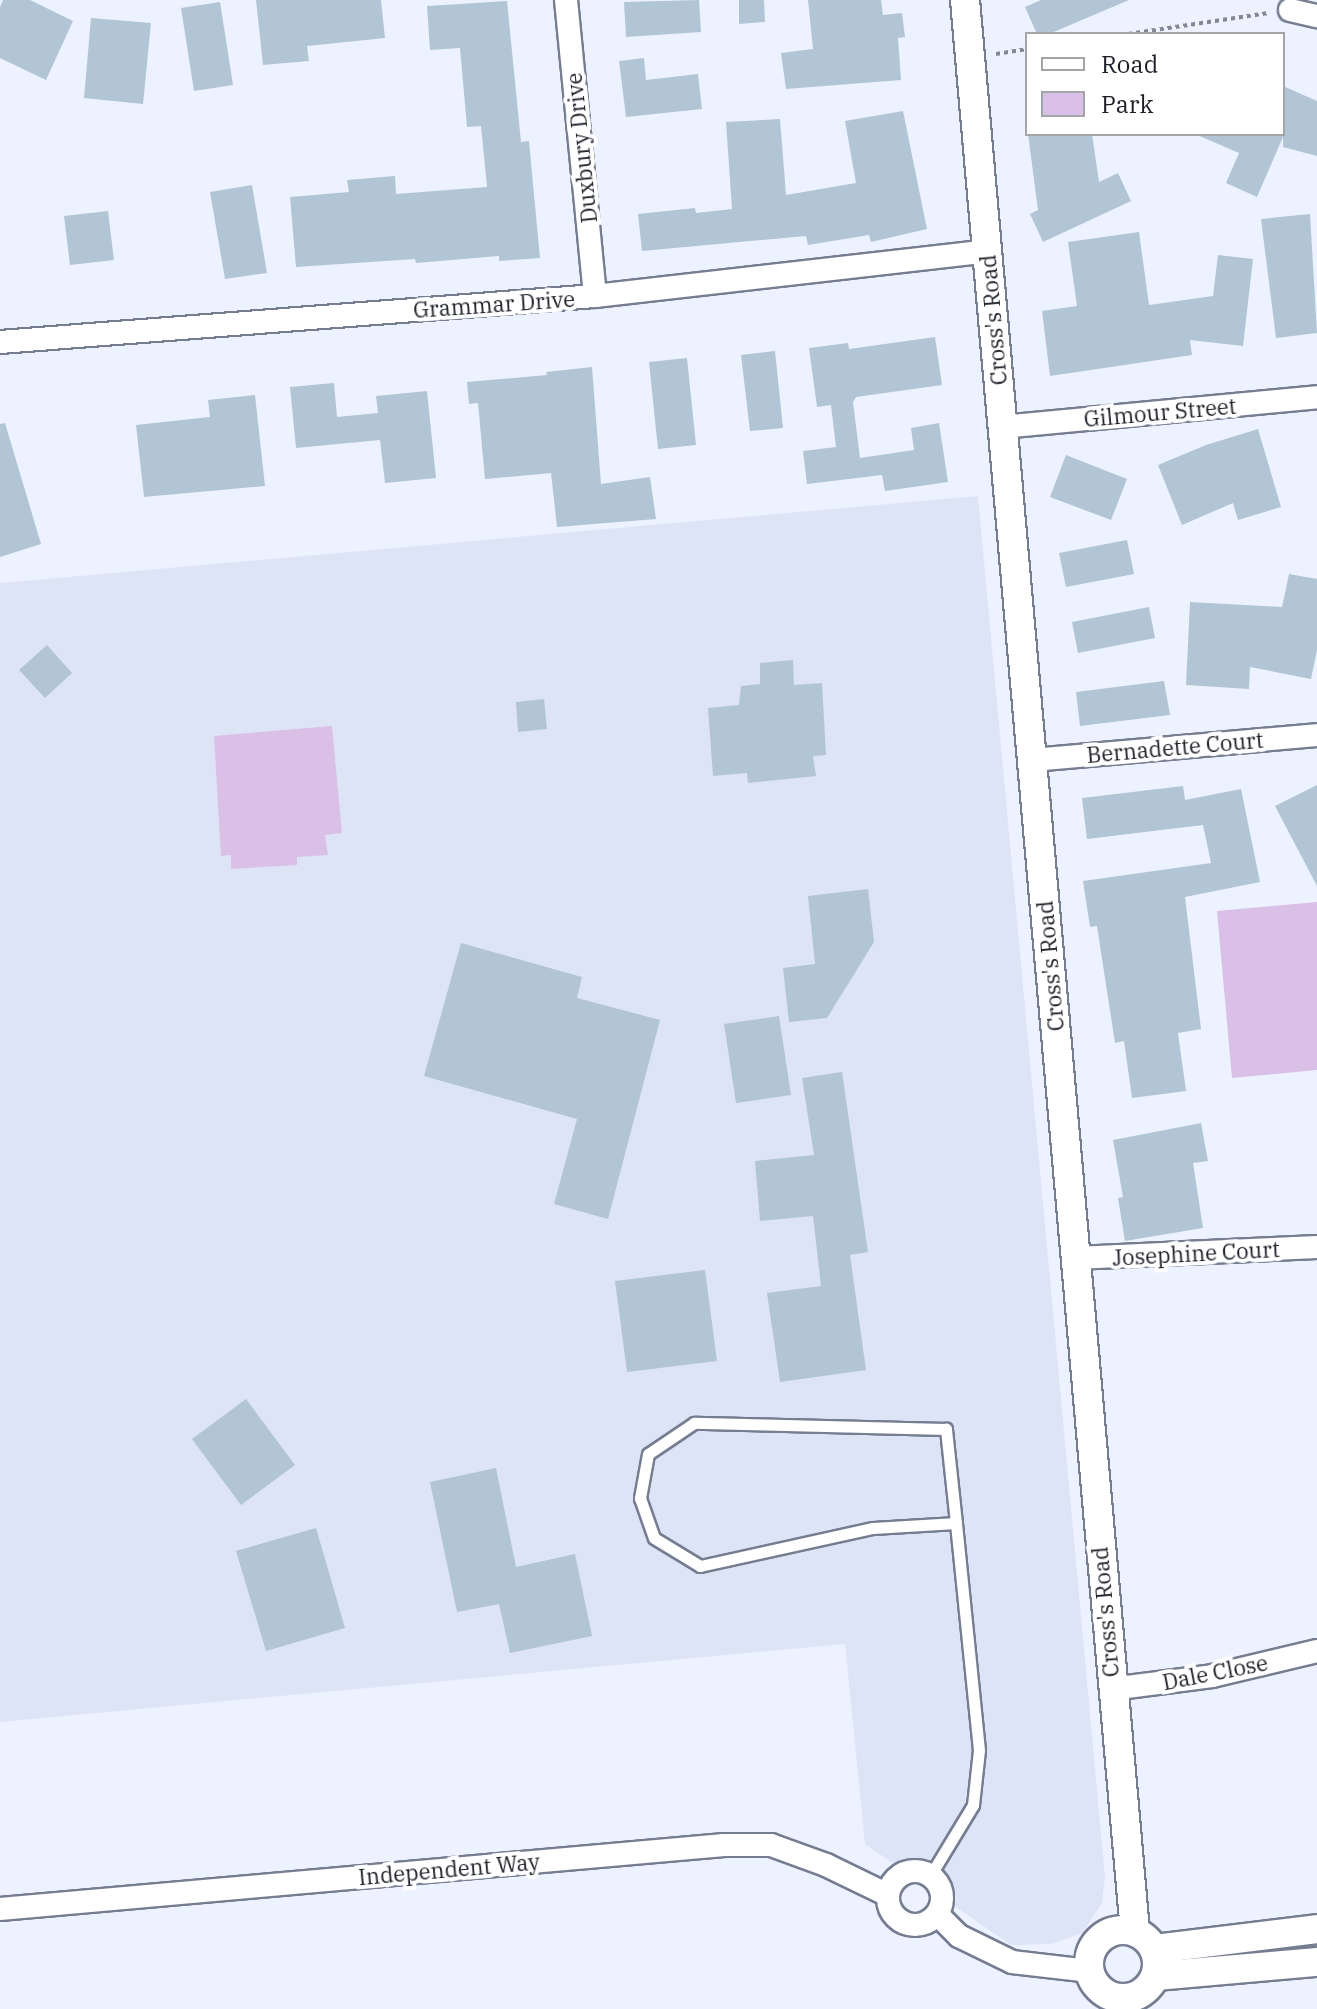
<!DOCTYPE html>
<html>
<head>
<meta charset="utf-8">
<style>
  body { margin:0 }
  #map { position:relative; width:1317px; height:2009px; overflow:hidden; background:#ecf2ff; font-family:"IBM Plex Serif",serif }
  div>[style] { position:absolute }
  .built>* { inset:0; background:#dde4f6 }
  .green>* { inset:0; background:#dabfe7 }
  .building>* { inset:0; background:#b1c5d5 }
  .path>* { height:4px; margin-top:-2px; transform-origin:0; background:repeating-linear-gradient(90deg,#838892 0 4px,transparent 0 8px) }
  .roads { filter:drop-shadow(2px 0 #757d91) drop-shadow(-2px 0 #757d91) drop-shadow(0 2px #757d91) drop-shadow(0 -2px #757d91) }
  .service>* { height:11px; margin:-5.5px; padding:0 5.5px; transform-origin:5.5px; border-radius:5.5px; background:#fff }
  .minor>* { height:22px; margin:-11px; padding:0 11px; transform-origin:11px; border-radius:11px; background:#fff }
  .minor>.ring { margin:-11px; padding:0; box-sizing:content-box; background:none; border:22px solid #fff; border-radius:50% }
  .tertiary>* { height:28px; margin:-14px; padding:0 14px; transform-origin:14px; border-radius:14px; background:#fff }
  .tertiary>.ring { margin:-14px; padding:0; box-sizing:content-box; background:none; border:28px solid #fff; border-radius:50% }
  span { translate:-50% -50%; white-space:nowrap; text-align:center; line-height:1.15; -webkit-text-stroke:8px #fff; paint-order:stroke }
  .street-label { font-size:22px; color:#1c1f27 }
  .legend { position:absolute; left:1025px; top:32px; width:260px; height:104px; box-sizing:border-box; background:#fff; border:2px solid #a4a5a9; margin:0; padding:10px 14px; list-style:none; font-size:24px; color:#1c1f27 }
  .legend li { display:flex; align-items:center; gap:16px; height:40px }
  .legend b { width:40px; border:2px solid #a4a5a9 }
</style>
</head>
<body>
<div id="map">
  <div class="built">
    <i style="clip-path:polygon(978px 496px,1105px 1877px,1102px 1903px,1082px 1933px,1052px 1944px,1011px 1945px,865px 1844px,845px 1644px,0 1722px,0 583px)"></i>
  </div>
  <div class="green">
    <i style="clip-path:polygon(332px 726px,342px 833px,325px 835px,328px 855px,297px 857px,297px 865px,231px 869px,231px 855px,221px 856px,214px 736px)"></i>
    <i style="clip-path:polygon(1317px 902px,1317px 1070px,1232px 1078px,1217px 911px)"></i>
  </div>
  <div class="building">
    <i style="clip-path:polygon(3px 0,30px 0,73px 21px,46px 80px,0 58px,0 7px)"></i>
    <i style="clip-path:polygon(256px 0,381px 0,385px 38px,307px 46px,309px 61px,263px 65px)"></i>
    <i style="clip-path:polygon(699px 0,701px 32px,626px 37px,624px 2px)"></i>
    <i style="clip-path:polygon(739px 0,764px 0,765px 22px,739px 24px)"></i>
    <i style="clip-path:polygon(808px 0,881px 0,883px 15px,902px 13px,905px 37px,898px 38px,901px 80px,786px 89px,781px 53px,813px 49px)"></i>
    <i style="clip-path:polygon(1041px 0,1129px 0,1049px 34px,1037px 34px,1025px 7px)"></i>
    <i style="clip-path:polygon(507px 1px,521px 142px,529px 141px,540px 258px,499px 261px,499px 256px,416px 263px,415px 259px,296px 267px,290px 197px,349px 192px,347px 180px,395px 176px,396px 194px,487px 187px,481px 126px,467px 127px,460px 48px,430px 50px,427px 6px)"></i>
    <i style="clip-path:polygon(220px 2px,233px 85px,194px 91px,181px 8px)"></i>
    <i style="clip-path:polygon(91px 18px,151px 23px,143px 104px,84px 98px)"></i>
    <i style="clip-path:polygon(644px 58px,646px 80px,698px 74px,702px 109px,626px 117px,619px 61px)"></i>
    <i style="clip-path:polygon(1283px 86px,1317px 101px,1317px 156px,1283px 147px,1283px 137px,1257px 197px,1226px 183px,1239px 153px,1195px 134px,1283px 134px)"></i>
    <i style="clip-path:polygon(903px 111px,927px 229px,871px 242px,869px 235px,808px 245px,806px 236px,642px 251px,638px 214px,695px 208px,696px 213px,732px 209px,726px 122px,780px 119px,786px 195px,856px 183px,845px 121px)"></i>
    <i style="clip-path:polygon(1028px 134px,1092px 134px,1099px 182px,1118px 173px,1131px 201px,1043px 242px,1030px 214px,1038px 210px)"></i>
    <i style="clip-path:polygon(252px 185px,267px 273px,225px 279px,210px 192px)"></i>
    <i style="clip-path:polygon(108px 211px,114px 260px,70px 265px,64px 216px)"></i>
    <i style="clip-path:polygon(1310px 214px,1317px 333px,1276px 338px,1261px 219px)"></i>
    <i style="clip-path:polygon(1139px 232px,1149px 305px,1213px 296px,1218px 255px,1253px 259px,1243px 346px,1190px 340px,1192px 355px,1050px 376px,1042px 311px,1077px 306px,1068px 242px)"></i>
    <i style="clip-path:polygon(935px 337px,942px 385px,856px 397px,853px 402px,860px 458px,914px 450px,911px 428px,939px 423px,948px 482px,885px 491px,882px 475px,807px 484px,803px 451px,836px 447px,831px 405px,817px 407px,809px 348px,848px 343px,849px 349px)"></i>
    <i style="clip-path:polygon(775px 351px,783px 428px,750px 431px,741px 355px)"></i>
    <i style="clip-path:polygon(687px 358px,696px 445px,658px 449px,649px 362px)"></i>
    <i style="clip-path:polygon(592px 367px,601px 484px,650px 477px,656px 519px,557px 527px,551px 473px,485px 479px,478px 403px,469px 404px,467px 382px,547px 375px,546px 372px)"></i>
    <i style="clip-path:polygon(334px 383px,337px 417px,378px 413px,376px 396px,427px 391px,436px 478px,385px 483px,380px 440px,296px 448px,290px 387px)"></i>
    <i style="clip-path:polygon(255px 395px,265px 486px,144px 497px,136px 425px,210px 417px,208px 400px)"></i>
    <i style="clip-path:polygon(5px 423px,41px 544px,0 557px,0 424px)"></i>
    <i style="clip-path:polygon(1258px 429px,1281px 507px,1238px 520px,1233px 503px,1182px 525px,1158px 465px,1206px 445px)"></i>
    <i style="clip-path:polygon(1066px 455px,1127px 479px,1111px 520px,1050px 497px)"></i>
    <i style="clip-path:polygon(1127px 540px,1134px 574px,1066px 587px,1059px 553px)"></i>
    <i style="clip-path:polygon(1289px 574px,1317px 579px,1317px 650px,1311px 679px,1250px 667px,1249px 689px,1186px 685px,1190px 602px,1282px 607px)"></i>
    <i style="clip-path:polygon(1149px 607px,1155px 638px,1078px 653px,1072px 622px)"></i>
    <i style="clip-path:polygon(47px 645px,72px 673px,45px 698px,19px 670px)"></i>
    <i style="clip-path:polygon(793px 660px,794px 685px,822px 683px,826px 755px,813px 756px,816px 776px,748px 783px,747px 773px,713px 776px,708px 708px,739px 705px,741px 686px,760px 684px,760px 663px)"></i>
    <i style="clip-path:polygon(1164px 681px,1170px 715px,1080px 726px,1076px 692px)"></i>
    <i style="clip-path:polygon(544px 699px,547px 729px,518px 732px,516px 702px)"></i>
    <i style="clip-path:polygon(1317px 785px,1317px 886px,1275px 806px)"></i>
    <i style="clip-path:polygon(1183px 786px,1185px 800px,1241px 789px,1260px 882px,1185px 897px,1201px 1029px,1178px 1033px,1186px 1091px,1132px 1098px,1124px 1041px,1115px 1043px,1097px 926px,1090px 927px,1083px 881px,1211px 863px,1203px 825px,1087px 839px,1082px 798px)"></i>
    <i style="clip-path:polygon(868px 889px,874px 942px,827px 1018px,789px 1022px,783px 968px,815px 964px,808px 896px)"></i>
    <i style="clip-path:polygon(461px 943px,582px 977px,577px 998px,660px 1020px,608px 1219px,554px 1204px,577px 1119px,424px 1076px)"></i>
    <i style="clip-path:polygon(779px 1016px,791px 1095px,736px 1103px,724px 1024px)"></i>
    <i style="clip-path:polygon(842px 1072px,868px 1252px,850px 1255px,866px 1370px,780px 1382px,767px 1293px,821px 1286px,813px 1216px,760px 1221px,755px 1161px,814px 1155px,802px 1078px)"></i>
    <i style="clip-path:polygon(1201px 1123px,1208px 1161px,1193px 1163px,1203px 1228px,1125px 1241px,1118px 1198px,1123px 1197px,1113px 1140px)"></i>
    <i style="clip-path:polygon(705px 1270px,717px 1361px,627px 1372px,615px 1281px)"></i>
    <i style="clip-path:polygon(246px 1399px,295px 1465px,241px 1505px,192px 1439px)"></i>
    <i style="clip-path:polygon(496px 1468px,516px 1567px,575px 1554px,592px 1636px,510px 1653px,499px 1604px,457px 1612px,430px 1482px)"></i>
    <i style="clip-path:polygon(316px 1528px,345px 1628px,266px 1651px,236px 1551px)"></i>
  </div>
  <div class="path">
    <i style="left:1128px;top:34px;width:142px;rotate:-8.5deg"></i>
    <i style="left:996px;top:54px;width:31px;rotate:-9deg"></i>
  </div>
  <div class="roads">
    <div class="service">
      <i style="left:930px;top:1876px;width:83px;rotate:-58.8deg"></i>
      <i style="left:973px;top:1805px;width:55px;rotate:-83.8deg"></i>
      <i style="left:979px;top:1750px;width:228px;rotate:-95.8deg"></i>
      <i style="left:956px;top:1523px;width:95px;rotate:-96.1deg"></i>
      <i style="left:946px;top:1429px;width:252px;rotate:-178.6deg"></i>
      <i style="left:694px;top:1423px;width:55px;rotate:146deg"></i>
      <i style="left:648px;top:1454px;width:45px;rotate:100.3deg"></i>
      <i style="left:640px;top:1498px;width:42px;rotate:70.7deg"></i>
      <i style="left:654px;top:1538px;width:54px;rotate:31.3deg"></i>
      <i style="left:700px;top:1566px;width:177px;rotate:-12.4deg"></i>
      <i style="left:873px;top:1528px;width:83px;rotate:-3.4deg"></i>
    </div>
    <div class="minor">
      <i style="left:566px;top:0;width:297px;rotate:84.4deg"></i>
      <i style="left:1290px;top:10px;width:28px;rotate:13deg"></i>
      <i style="left:0;top:342px;width:597px;rotate:-4.42deg"></i>
      <i style="left:595px;top:296px;width:395px;rotate:-6.5deg"></i>
      <i style="left:1002px;top:427px;width:316px;rotate:-5.4deg"></i>
      <i style="left:1032px;top:760px;width:286px;rotate:-5deg"></i>
      <i style="left:1075px;top:1258px;width:242px;rotate:-2.6deg"></i>
      <i style="left:1111px;top:1689px;width:102px;rotate:-7.3deg"></i>
      <i style="left:1212px;top:1676px;width:108px;rotate:-13.4deg"></i>
      <i class="ring" style="left:888px;top:1871px;width:32px;height:32px"></i>
      <i style="left:0;top:1909px;width:727px;rotate:-5.05deg"></i>
      <i style="left:724px;top:1845px;width:47px"></i>
      <i style="left:771px;top:1845px;width:59px;rotate:20deg"></i>
      <i style="left:826px;top:1865px;width:69px;rotate:25.8deg"></i>
      <i style="left:937px;top:1914px;width:31px;rotate:45deg"></i>
      <i style="left:959px;top:1936px;width:59px;rotate:26.1deg"></i>
      <i style="left:1012px;top:1962px;width:79px;rotate:6.6deg"></i>
    </div>
    <div class="tertiary">
      <i style="left:965px;top:0;width:1939px;rotate:84.97deg"></i>
      <i class="ring" style="left:1089px;top:1930px;width:40px;height:40px"></i>
      <i style="left:1155px;top:1949px;width:163px;rotate:-7deg"></i>
      <i style="left:1156px;top:1976px;width:162px;rotate:-5deg"></i>
    </div>
  </div>
  <div class="street-label">
    <span style="left:581px;top:148px;rotate:-96deg">Duxbury Drive</span>
    <span style="left:494px;top:304px;rotate:-4deg">Grammar Drive</span>
    <span style="left:993px;top:320px;rotate:-95deg">Cross's Road</span>
    <span style="left:1160px;top:412px;rotate:-5deg">Gilmour Street</span>
    <span style="left:1175px;top:747px;rotate:-5deg">Bernadette Court</span>
    <span style="left:1050px;top:966px;rotate:-95deg">Cross's Road</span>
    <span style="left:1196px;top:1253px;rotate:-3deg">Josephine Court</span>
    <span style="left:1105px;top:1612px;rotate:-95deg">Cross's Road</span>
    <span style="left:1215px;top:1672px;rotate:-11deg">Dale Close</span>
    <span style="left:449px;top:1869px;rotate:-5deg">Independent Way</span>
  </div>
  <ul class="legend">
  <li><b style="height:10px;background:#fff"></b>Road</li>
  <li><b style="height:22px;background:#dabfe7"></b>Park</li>
  </ul>
</div>
</body>
</html>
